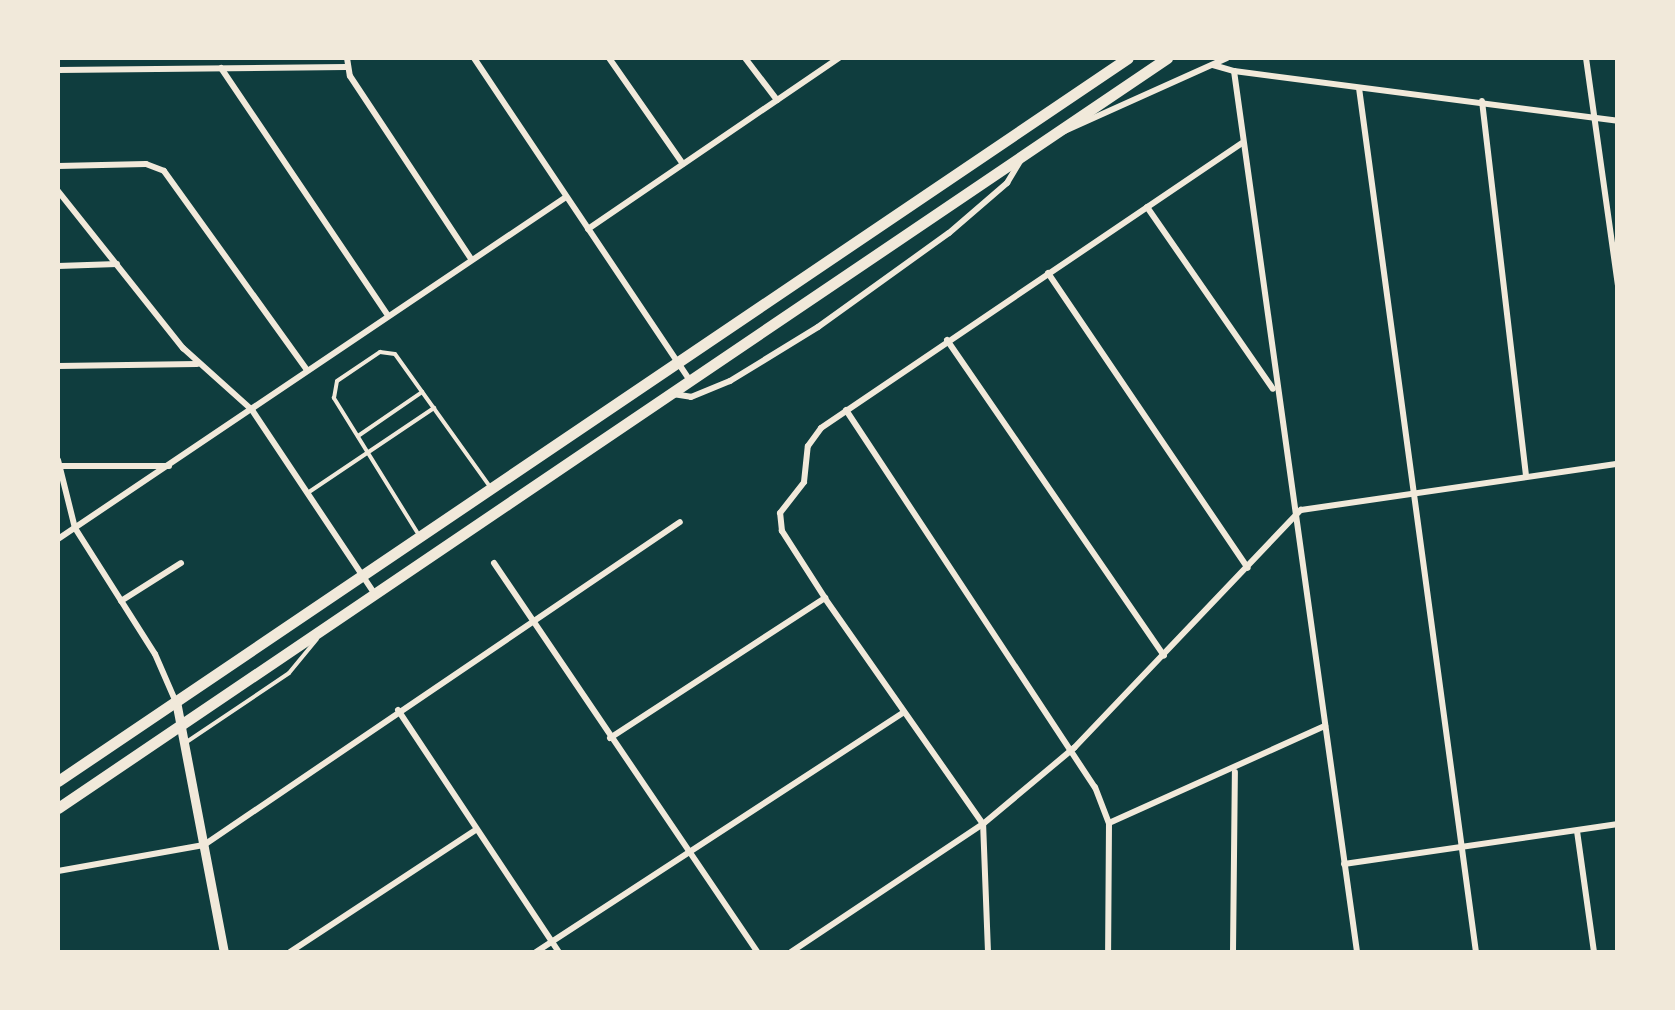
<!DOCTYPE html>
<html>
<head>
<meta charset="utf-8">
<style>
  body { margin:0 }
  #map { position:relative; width:1675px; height:1010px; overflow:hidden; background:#0f3d3e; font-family:"Titillium Web",sans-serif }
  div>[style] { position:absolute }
  .service>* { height:4px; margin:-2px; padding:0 2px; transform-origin:2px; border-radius:2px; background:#f1e9da }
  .minor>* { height:6px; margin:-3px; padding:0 3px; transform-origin:3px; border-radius:3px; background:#f1e9da }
  .tertiary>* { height:9px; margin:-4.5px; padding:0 4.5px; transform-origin:4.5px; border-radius:4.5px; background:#f1e9da }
  .primary>* { height:11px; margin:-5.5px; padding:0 5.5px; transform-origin:5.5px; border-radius:5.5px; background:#f1e9da }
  span { translate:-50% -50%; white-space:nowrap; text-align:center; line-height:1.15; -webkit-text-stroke:9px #f1e9da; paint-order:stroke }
  .frame { position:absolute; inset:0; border:60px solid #f1e9da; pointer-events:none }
</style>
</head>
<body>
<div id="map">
  <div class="service">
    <i style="left:358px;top:436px;width:78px;rotate:-34.5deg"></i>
    <i style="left:309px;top:492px;width:151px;rotate:-33.9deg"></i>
    <i style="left:417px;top:532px;width:158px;rotate:-121.8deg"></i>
    <i style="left:334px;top:398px;width:17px;rotate:-80deg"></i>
    <i style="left:337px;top:381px;width:52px;rotate:-34deg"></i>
    <i style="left:380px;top:352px;width:15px;rotate:8deg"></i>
    <i style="left:395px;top:354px;width:160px;rotate:54.4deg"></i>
    <i style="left:185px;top:743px;width:125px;rotate:-33.9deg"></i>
    <i style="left:289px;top:673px;width:44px;rotate:-50.5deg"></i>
  </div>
  <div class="minor">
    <i style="left:347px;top:58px;width:18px;rotate:81deg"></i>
    <i style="left:350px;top:76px;width:219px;rotate:56.5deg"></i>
    <i style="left:474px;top:58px;width:385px;rotate:56.2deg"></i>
    <i style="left:609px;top:58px;width:129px;rotate:55.1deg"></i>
    <i style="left:745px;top:58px;width:53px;rotate:52.7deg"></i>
    <i style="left:1586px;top:58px;width:229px;rotate:82deg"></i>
    <i style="left:1213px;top:65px;width:22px;rotate:16deg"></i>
    <i style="left:1234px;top:71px;width:890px;rotate:82.05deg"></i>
    <i style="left:221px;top:68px;width:299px;rotate:56deg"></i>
    <i style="left:58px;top:70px;width:288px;rotate:-0.6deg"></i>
    <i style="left:1234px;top:71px;width:387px;rotate:7.4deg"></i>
    <i style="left:1359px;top:88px;width:872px;rotate:82.29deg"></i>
    <i style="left:1482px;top:101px;width:377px;rotate:83.3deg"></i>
    <i style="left:1060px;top:133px;width:183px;rotate:-24.2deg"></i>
    <i style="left:58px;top:166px;width:88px;rotate:-1.3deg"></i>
    <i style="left:146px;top:164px;width:19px;rotate:21deg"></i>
    <i style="left:164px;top:171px;width:245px;rotate:54.3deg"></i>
    <i style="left:58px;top:191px;width:201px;rotate:51.5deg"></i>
    <i style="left:183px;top:348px;width:93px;rotate:41.9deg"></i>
    <i style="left:252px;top:410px;width:216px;rotate:56.3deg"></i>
    <i style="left:1147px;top:207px;width:221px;rotate:55.3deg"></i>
    <i style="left:588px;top:229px;width:304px;rotate:-34.3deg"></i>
    <i style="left:58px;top:266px;width:59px;rotate:-1.9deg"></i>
    <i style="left:1048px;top:273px;width:356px;rotate:55.9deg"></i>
    <i style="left:947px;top:340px;width:383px;rotate:55.5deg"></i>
    <i style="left:58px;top:366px;width:139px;rotate:-0.8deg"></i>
    <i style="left:673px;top:394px;width:18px;rotate:9deg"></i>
    <i style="left:691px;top:397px;width:42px;rotate:-22.3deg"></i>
    <i style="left:730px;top:381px;width:103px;rotate:-31.5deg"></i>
    <i style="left:818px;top:327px;width:161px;rotate:-35.7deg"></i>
    <i style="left:949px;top:233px;width:77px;rotate:-40.8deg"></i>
    <i style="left:1007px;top:183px;width:26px;rotate:-59deg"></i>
    <i style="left:846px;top:410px;width:452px;rotate:56.6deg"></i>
    <i style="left:1095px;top:787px;width:39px;rotate:69deg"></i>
    <i style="left:1109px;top:823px;width:129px;rotate:90.4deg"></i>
    <i style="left:58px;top:460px;width:70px;rotate:76deg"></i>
    <i style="left:75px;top:528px;width:149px;rotate:57.6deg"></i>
    <i style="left:155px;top:654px;width:50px;rotate:66.5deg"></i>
    <i style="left:58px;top:466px;width:111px"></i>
    <i style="left:58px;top:539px;width:612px;rotate:-33.95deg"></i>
    <i style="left:494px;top:563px;width:470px;rotate:55.9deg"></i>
    <i style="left:121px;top:601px;width:71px;rotate:-32.3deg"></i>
    <i style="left:398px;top:710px;width:291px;rotate:56.4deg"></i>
    <i style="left:610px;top:738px;width:257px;rotate:-33.1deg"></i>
    <i style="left:1109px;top:823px;width:237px;rotate:-24.2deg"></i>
    <i style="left:1577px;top:831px;width:122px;rotate:82deg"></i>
    <i style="left:1344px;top:864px;width:277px;rotate:-8.3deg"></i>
    <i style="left:58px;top:871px;width:148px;rotate:-10.1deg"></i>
    <i style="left:204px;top:845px;width:575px;rotate:-34.16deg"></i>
    <i style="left:290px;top:952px;width:222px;rotate:-33.3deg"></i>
    <i style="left:536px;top:952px;width:439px;rotate:-33.1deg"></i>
    <i style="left:791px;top:952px;width:231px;rotate:-33.7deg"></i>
    <i style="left:983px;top:824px;width:119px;rotate:-39.9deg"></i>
    <i style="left:1074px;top:748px;width:329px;rotate:-46.4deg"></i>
    <i style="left:1301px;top:510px;width:320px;rotate:-8.3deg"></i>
    <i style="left:988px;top:952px;width:128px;rotate:-92.2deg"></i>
    <i style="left:983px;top:824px;width:276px;rotate:-125deg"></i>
    <i style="left:825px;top:598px;width:80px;rotate:-122.7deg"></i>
    <i style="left:782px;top:531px;width:18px;rotate:-96deg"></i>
    <i style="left:780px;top:513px;width:39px;rotate:-52deg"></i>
    <i style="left:804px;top:482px;width:36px;rotate:-84deg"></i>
    <i style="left:808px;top:446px;width:22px;rotate:-54deg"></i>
    <i style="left:821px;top:428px;width:508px;rotate:-34.1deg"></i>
    <i style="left:1233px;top:952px;width:180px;rotate:-89.4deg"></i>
  </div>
  <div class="tertiary">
    <i style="left:176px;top:701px;width:256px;rotate:79.2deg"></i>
  </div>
  <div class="primary">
    <i style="left:58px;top:781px;width:1291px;rotate:-34.05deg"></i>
    <i style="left:58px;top:808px;width:1339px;rotate:-34.07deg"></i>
  </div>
  <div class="frame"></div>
</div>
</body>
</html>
